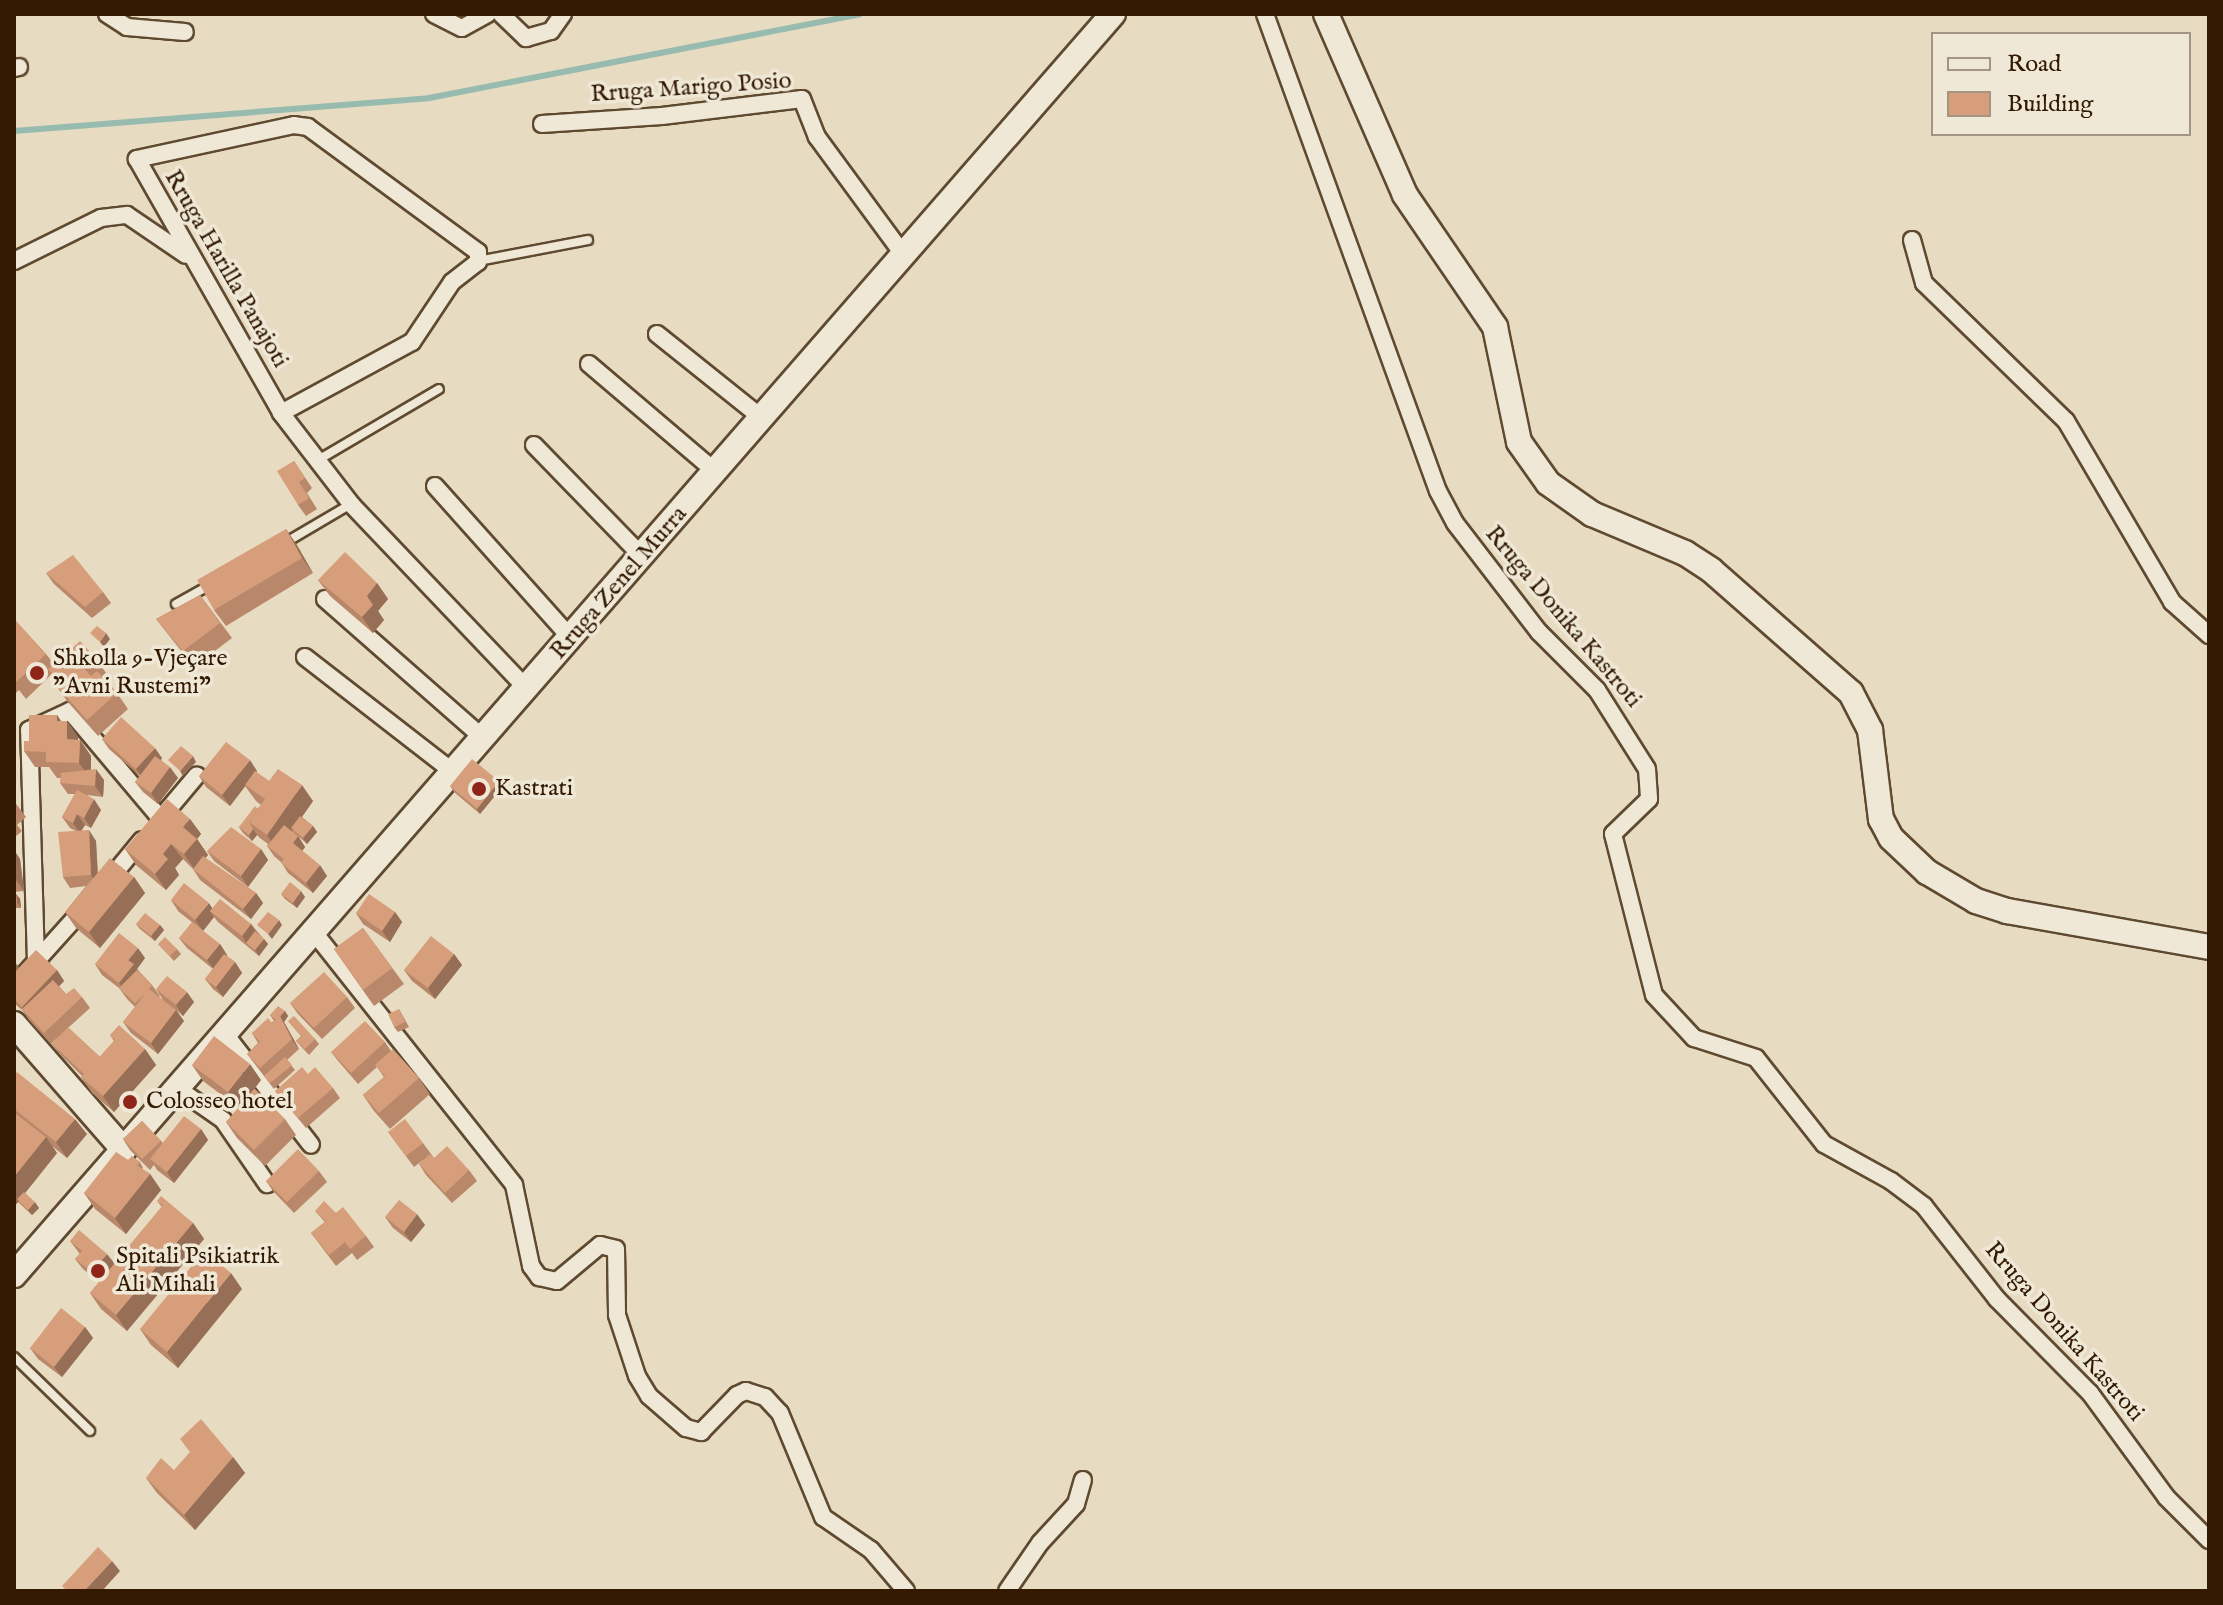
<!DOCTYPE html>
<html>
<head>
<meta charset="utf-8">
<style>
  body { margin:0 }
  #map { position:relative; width:2223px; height:1605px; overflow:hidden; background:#e7dbc2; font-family:"IM FELL English",serif }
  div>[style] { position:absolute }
  .stream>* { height:6px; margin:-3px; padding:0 3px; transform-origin:3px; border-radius:3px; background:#97bbaf }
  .roads { filter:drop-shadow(2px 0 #5f4a30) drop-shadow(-2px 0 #5f4a30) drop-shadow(0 2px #5f4a30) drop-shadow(0 -2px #5f4a30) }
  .lane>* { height:8px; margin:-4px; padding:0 4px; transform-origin:4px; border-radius:4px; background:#efe8d7 }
  .street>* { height:16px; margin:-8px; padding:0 8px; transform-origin:8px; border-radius:8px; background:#efe8d7 }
  .secondary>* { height:24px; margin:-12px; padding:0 12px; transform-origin:12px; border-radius:12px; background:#efe8d7 }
  .wall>* { inset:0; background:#b9886a }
  .shaded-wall>* { inset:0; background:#966f56 }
  .building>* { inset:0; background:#d79e7b }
  .dots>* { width:22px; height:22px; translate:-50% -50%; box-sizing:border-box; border:4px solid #efe8d7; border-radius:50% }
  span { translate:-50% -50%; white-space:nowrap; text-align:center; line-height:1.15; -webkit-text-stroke:7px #efe8d7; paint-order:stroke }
  .street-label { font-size:24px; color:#321900 }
  .poi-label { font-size:24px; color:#321900 }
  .left { translate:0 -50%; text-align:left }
  .frame { position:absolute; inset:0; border:16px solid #321900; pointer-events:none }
  .legend { position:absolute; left:1931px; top:32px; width:260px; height:104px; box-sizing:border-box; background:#efe8d7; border:2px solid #a39581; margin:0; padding:10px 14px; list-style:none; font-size:24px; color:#321900 }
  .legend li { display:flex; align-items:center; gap:16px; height:40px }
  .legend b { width:40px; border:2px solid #a39581 }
</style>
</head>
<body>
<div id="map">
  <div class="stream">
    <i style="left:14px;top:131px;width:416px;rotate:-4.5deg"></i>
    <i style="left:429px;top:98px;width:439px;rotate:-11deg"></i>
  </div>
  <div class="roads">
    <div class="lane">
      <i style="left:478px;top:261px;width:112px;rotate:-10.8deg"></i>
      <i style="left:318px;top:460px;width:140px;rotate:-30.4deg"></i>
      <i style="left:283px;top:544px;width:79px;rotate:-30.5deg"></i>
      <i style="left:176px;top:604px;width:41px;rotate:-29.1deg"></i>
      <i style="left:14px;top:1357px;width:106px;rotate:44.2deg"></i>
    </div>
    <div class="street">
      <i style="left:107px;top:14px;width:24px;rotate:33deg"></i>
      <i style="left:127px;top:27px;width:58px;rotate:4.9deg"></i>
      <i style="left:434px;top:14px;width:31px;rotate:27deg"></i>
      <i style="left:462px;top:28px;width:29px;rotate:-29deg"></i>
      <i style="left:501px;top:14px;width:35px;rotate:44deg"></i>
      <i style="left:526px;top:38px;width:26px;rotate:-16deg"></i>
      <i style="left:551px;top:31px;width:21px;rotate:-55deg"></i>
      <i style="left:1265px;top:14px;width:507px;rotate:70.07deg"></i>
      <i style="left:1438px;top:491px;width:36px;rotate:62deg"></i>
      <i style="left:1455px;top:523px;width:138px;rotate:52.4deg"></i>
      <i style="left:1539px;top:632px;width:82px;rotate:45deg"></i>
      <i style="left:1597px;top:690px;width:93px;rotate:57.7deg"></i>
      <i style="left:1647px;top:769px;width:30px;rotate:86deg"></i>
      <i style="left:1649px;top:799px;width:50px;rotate:135.8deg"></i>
      <i style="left:1613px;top:834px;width:166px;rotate:75.7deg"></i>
      <i style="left:1654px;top:995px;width:59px;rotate:47.1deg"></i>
      <i style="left:1694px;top:1038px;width:65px;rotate:17.9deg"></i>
      <i style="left:1756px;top:1058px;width:110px;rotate:51.7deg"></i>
      <i style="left:1824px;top:1144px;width:77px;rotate:28.9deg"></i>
      <i style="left:1891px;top:1181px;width:41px;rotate:37.1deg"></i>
      <i style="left:1924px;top:1206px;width:118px;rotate:51.9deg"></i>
      <i style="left:1997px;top:1299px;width:132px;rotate:45.3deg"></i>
      <i style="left:2090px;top:1393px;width:129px;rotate:53.8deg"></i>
      <i style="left:2166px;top:1497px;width:61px;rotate:45deg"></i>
      <i style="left:14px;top:68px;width:5px;rotate:-11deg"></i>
      <i style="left:542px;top:124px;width:120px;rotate:-3.8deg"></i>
      <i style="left:662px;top:116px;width:141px;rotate:-6.9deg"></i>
      <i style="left:802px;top:99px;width:41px;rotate:68.5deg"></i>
      <i style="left:817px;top:137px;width:149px;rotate:53.7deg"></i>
      <i style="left:1912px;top:240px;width:45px;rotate:74.4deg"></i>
      <i style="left:1924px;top:283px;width:198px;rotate:44.2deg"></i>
      <i style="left:2066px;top:421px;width:210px;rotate:59.6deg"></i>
      <i style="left:2172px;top:602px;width:50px;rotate:41.7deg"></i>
      <i style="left:14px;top:261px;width:97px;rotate:-26.3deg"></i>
      <i style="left:101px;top:218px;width:26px;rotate:-7deg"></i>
      <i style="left:127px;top:215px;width:71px;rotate:34.1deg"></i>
      <i style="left:657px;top:334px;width:136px;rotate:38.7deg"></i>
      <i style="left:589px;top:364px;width:167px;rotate:40.4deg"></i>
      <i style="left:281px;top:413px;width:149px;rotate:-28.5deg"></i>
      <i style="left:412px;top:342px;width:72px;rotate:-56.3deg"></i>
      <i style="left:452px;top:282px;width:33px;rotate:-38deg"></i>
      <i style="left:478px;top:262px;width:10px;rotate:-90deg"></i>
      <i style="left:478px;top:252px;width:211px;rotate:-143.7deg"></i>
      <i style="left:308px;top:127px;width:14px;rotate:-172deg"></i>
      <i style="left:294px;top:125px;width:161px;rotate:167.8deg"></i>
      <i style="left:137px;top:159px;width:292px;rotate:60.4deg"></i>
      <i style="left:281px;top:413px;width:115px;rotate:52.4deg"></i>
      <i style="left:351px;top:504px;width:254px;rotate:46.4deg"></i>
      <i style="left:534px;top:445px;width:156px;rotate:45.8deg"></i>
      <i style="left:435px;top:486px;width:205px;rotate:48.2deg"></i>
      <i style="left:325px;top:599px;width:209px;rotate:41.3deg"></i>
      <i style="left:305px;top:657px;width:186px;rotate:37.8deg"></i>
      <i style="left:160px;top:819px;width:57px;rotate:-49.9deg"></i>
      <i style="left:108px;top:881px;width:53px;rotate:-50.3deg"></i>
      <i style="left:313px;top:931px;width:324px;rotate:51.6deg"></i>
      <i style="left:514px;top:1185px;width:83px;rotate:78.1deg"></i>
      <i style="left:531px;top:1266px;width:14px;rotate:54deg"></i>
      <i style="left:539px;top:1277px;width:18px;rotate:13deg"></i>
      <i style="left:557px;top:1281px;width:56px;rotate:-39.9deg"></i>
      <i style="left:600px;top:1245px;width:16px;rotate:14deg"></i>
      <i style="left:616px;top:1249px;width:66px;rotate:89.1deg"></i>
      <i style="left:617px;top:1315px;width:64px;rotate:71.8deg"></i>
      <i style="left:637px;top:1376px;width:23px;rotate:59deg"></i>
      <i style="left:649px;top:1396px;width:49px;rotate:40.9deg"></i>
      <i style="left:686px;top:1428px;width:16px;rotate:15deg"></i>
      <i style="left:701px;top:1432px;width:52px;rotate:-45.8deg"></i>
      <i style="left:737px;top:1395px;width:10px;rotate:-24deg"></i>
      <i style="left:746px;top:1391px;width:20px;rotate:18deg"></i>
      <i style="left:765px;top:1397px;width:22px;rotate:47deg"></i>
      <i style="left:780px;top:1413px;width:113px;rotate:67.5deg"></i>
      <i style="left:823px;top:1517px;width:58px;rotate:34.5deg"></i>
      <i style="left:871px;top:1550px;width:54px;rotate:49.5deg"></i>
      <i style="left:36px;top:962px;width:232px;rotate:-91.7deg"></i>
      <i style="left:29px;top:730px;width:45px;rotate:-24.9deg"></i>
      <i style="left:70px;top:711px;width:140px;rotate:49.9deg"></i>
      <i style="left:14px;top:986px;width:106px;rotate:-48.1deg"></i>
      <i style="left:225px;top:1034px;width:140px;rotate:52.2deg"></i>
      <i style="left:177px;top:1088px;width:56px;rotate:34.8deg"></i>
      <i style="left:223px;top:1120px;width:78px;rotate:55.5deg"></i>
      <i style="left:1007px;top:1591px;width:58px;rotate:-55.5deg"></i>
      <i style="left:1040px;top:1543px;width:53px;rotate:-47.3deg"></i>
      <i style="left:1076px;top:1504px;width:25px;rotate:-74deg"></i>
    </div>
    <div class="secondary">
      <i style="left:1326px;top:14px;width:197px;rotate:66.4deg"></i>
      <i style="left:1405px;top:195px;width:160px;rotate:55.7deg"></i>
      <i style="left:1495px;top:327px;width:117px;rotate:78.2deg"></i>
      <i style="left:1519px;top:442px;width:50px;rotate:54.7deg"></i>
      <i style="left:1548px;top:483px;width:54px;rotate:35.2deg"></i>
      <i style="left:1592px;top:514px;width:101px;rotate:22.8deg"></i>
      <i style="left:1685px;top:553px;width:31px;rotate:33deg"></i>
      <i style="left:1711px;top:570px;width:186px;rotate:41.3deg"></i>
      <i style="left:1851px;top:693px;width:42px;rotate:62.8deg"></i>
      <i style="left:1870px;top:730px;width:90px;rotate:83deg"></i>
      <i style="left:1881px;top:819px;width:21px;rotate:62deg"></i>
      <i style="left:1891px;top:838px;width:50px;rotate:43.4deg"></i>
      <i style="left:1927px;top:872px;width:57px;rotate:30.6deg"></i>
      <i style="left:1976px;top:901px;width:33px;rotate:18deg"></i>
      <i style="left:2007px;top:911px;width:205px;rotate:10.1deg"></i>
      <i style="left:14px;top:1024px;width:167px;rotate:48.9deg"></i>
      <i style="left:14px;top:1275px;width:1673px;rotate:-48.93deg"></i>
    </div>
  </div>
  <div class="wall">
    <i style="clip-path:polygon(294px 461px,312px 488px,307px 493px,317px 509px,306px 516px,298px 505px)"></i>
    <i style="clip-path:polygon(286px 529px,313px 573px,226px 626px,214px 610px)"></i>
    <i style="clip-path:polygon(46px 573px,103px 592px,111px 603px,92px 618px,54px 584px)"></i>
    <i style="clip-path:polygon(318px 580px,377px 583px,388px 599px,378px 611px,384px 620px,373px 633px,330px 596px)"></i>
    <i style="clip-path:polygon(200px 595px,232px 638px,194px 667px,156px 619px)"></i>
    <i style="clip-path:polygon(14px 619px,46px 654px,54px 664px,95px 657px,106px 673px,102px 676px,117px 693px,128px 709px,98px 736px,67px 701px,56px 685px,58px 683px,52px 674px,26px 699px,19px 690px,14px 695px)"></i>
    <i style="clip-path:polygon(57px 715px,61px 721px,67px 721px,78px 737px,78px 740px,80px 740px,91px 756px,91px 770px,104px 780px,103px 797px,87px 795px,101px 810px,91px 828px,85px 825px,81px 831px,96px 841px,98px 873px,134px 877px,145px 893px,100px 948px,76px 928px,65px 912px,86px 886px,70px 888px,63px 877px,76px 831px,70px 828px,62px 817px,75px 794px,68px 794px,60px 783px,61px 778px,57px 778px,49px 767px,35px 767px,24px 751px,29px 741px)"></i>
    <i style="clip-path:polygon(102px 739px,162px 758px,161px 760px,178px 778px,158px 804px,143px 792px,135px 782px,140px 776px,109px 749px)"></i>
    <i style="clip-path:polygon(257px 771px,256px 772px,269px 781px,313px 801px,302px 817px,313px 826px,317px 832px,307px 844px,298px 836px,305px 847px,302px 851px,327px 876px,313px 893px,288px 873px,281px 862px,274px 856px,267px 846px,268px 844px,260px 838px,257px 835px,252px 841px,243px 833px,239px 827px,261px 805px,256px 801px,245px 786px,230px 806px,206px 787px,199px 776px)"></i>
    <i style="clip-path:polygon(450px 786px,503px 786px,480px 814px,454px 792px)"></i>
    <i style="clip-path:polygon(14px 801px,26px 817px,17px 825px,22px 831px,14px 838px)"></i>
    <i style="clip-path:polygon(190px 819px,201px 834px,197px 839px,208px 855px,205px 858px,256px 893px,263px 903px,251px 919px,200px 880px,193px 869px,183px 859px,175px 868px,179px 875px,166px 890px,136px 865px,125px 849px)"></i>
    <i style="clip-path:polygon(261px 849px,268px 860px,248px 887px,214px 861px,207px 851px)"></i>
    <i style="clip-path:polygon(14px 850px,20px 859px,24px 891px,14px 892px)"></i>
    <i style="clip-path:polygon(14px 894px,16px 894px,20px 899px,21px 908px,14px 908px)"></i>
    <i style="clip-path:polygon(281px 894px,305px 897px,297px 908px,285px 899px)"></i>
    <i style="clip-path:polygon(171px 900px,251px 924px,268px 944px,259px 956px,218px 922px,214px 917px,203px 931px,178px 911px)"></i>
    <i style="clip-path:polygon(395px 912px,402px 922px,390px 942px,363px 924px,356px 913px)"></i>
    <i style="clip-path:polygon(136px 924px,160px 925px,164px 930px,155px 941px,140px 929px)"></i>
    <i style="clip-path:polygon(363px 928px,404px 984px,374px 1006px,334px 949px)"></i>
    <i style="clip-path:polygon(179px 938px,220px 944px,227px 955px,227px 956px,235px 962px,242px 973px,223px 997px,213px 989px,205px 979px,213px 969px,187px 948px)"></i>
    <i style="clip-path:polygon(158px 944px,177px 949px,181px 954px,174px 961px)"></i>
    <i style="clip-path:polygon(454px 954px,462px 965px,435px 999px,412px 981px,404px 970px)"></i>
    <i style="clip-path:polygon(145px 958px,137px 969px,152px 985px,160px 996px,159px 997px,163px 1000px,156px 989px,194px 1002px,183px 1016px,176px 1010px,184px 1021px,158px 1054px,131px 1033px,123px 1022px,135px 1007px,127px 999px,119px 988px,102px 975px,95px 964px)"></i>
    <i style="clip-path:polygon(14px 961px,19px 968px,57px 970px,64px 981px,59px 986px,66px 994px,82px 997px,90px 1008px,68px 1028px,100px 1057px,114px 1041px,110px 1035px,145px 1049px,156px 1065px,114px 1112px,92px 1093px,81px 1077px,82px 1076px,60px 1054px,52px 1044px,61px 1034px,51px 1044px,29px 1020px,23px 1011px,14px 1003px)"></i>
    <i style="clip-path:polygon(347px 997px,355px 1008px,322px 1039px,298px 1014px,290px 1003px)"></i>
    <i style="clip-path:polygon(399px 1009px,409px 1027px,398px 1032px,394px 1027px)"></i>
    <i style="clip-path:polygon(285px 1011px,288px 1016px,284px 1022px,299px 1049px,287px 1060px,295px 1070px,274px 1089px,247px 1054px,258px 1043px,252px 1033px,274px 1021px,270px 1015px)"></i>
    <i style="clip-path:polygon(288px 1021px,315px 1039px,319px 1044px,309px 1055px,296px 1041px,301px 1036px)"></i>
    <i style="clip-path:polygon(385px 1042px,391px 1051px,419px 1078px,430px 1094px,390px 1129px,374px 1111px,363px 1095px,384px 1077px,377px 1067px,358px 1084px,339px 1062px,331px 1052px)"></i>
    <i style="clip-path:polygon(192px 1065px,261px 1080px,250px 1095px,285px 1119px,296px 1135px,265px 1166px,237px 1138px,226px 1122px,239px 1108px,203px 1081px)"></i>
    <i style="clip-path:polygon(308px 1074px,333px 1088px,340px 1098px,306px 1128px,275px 1091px)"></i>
    <i style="clip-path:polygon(14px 1076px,87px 1134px,67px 1158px,52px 1146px,57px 1153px,25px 1193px,39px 1208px,32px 1215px,18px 1202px,14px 1207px)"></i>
    <i style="clip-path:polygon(142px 1121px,163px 1143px,201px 1129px,208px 1140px,174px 1183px,157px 1170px,154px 1165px,150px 1170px,130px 1150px,123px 1139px)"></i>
    <i style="clip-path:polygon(388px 1132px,423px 1143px,434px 1158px,469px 1170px,477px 1181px,452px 1203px,426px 1175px,419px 1164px,427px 1157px,414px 1167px)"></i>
    <i style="clip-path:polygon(128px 1160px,140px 1162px,143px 1168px,142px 1169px,150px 1174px,161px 1190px,126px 1234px,95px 1209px,84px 1193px)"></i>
    <i style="clip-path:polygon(319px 1171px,327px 1182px,294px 1213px,273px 1191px,266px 1181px)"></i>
    <i style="clip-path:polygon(157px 1201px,193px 1223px,204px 1239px,127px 1331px,101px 1309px,90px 1293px,99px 1282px,83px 1269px,75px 1259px,80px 1254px,70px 1241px,114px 1264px,162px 1207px)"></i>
    <i style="clip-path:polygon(315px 1211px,336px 1213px,366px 1236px,374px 1247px,357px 1260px,352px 1253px,336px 1266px,311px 1233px,325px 1222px)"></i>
    <i style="clip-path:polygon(385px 1217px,425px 1225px,411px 1242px,393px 1228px)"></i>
    <i style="clip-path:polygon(242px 1289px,178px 1368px,151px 1345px,140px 1329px)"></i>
    <i style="clip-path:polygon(85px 1327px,93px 1338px,62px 1377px,38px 1359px,30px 1348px)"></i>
    <i style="clip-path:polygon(233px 1457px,245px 1473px,195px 1530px,157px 1493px,146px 1478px)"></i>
  </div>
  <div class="shaded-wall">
    <i style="clip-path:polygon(286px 529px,297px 545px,313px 573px,302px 558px)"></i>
    <i style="clip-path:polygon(377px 583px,388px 599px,378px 611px,384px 620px,373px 633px,362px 617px,367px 596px)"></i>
    <i style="clip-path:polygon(106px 633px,110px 639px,104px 647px,100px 642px)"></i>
    <i style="clip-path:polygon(57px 715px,67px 730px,67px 721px,78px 737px,78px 755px,67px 739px,57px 721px)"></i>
    <i style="clip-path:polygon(80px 740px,91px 756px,91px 779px,79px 763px)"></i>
    <i style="clip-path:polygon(155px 748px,162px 758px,144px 780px,136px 769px)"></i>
    <i style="clip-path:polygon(193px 756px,196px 762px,183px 776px,180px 771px)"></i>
    <i style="clip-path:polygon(250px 760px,257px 771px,230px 806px,222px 795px)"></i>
    <i style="clip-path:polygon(170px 767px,178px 778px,158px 804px,151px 793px)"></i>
    <i style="clip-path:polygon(96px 769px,104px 780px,103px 797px,95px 786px)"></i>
    <i style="clip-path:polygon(499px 781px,503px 786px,480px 814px,477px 809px)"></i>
    <i style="clip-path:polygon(302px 785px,313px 801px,278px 851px,267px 835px)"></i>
    <i style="clip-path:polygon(94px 799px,101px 810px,91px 828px,84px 818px)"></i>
    <i style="clip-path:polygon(77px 814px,85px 825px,80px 833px,73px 823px)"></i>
    <i style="clip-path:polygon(190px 819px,201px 834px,197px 839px,208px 855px,195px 870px,184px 854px,183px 827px)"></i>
    <i style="clip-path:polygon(313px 826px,317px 832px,307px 844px,303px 838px)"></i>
    <i style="clip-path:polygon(253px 829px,257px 835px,252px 841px,249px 835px)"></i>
    <i style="clip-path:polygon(89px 830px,96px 841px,98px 885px,91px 875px)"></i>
    <i style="clip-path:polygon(298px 836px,305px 847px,300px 854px,293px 843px)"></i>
    <i style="clip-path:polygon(171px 844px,183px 859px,175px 868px,179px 875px,166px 890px,155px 874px,163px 854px)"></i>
    <i style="clip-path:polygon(261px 849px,268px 860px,248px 887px,241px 876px)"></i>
    <i style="clip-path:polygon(14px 850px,20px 859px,24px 891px,16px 880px)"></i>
    <i style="clip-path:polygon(320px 865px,327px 876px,313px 893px,306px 883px)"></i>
    <i style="clip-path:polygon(134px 877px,145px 893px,100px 948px,89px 932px)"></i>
    <i style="clip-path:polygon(301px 891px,305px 897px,297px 908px,293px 903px)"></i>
    <i style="clip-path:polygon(256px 893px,263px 903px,251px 919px,243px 909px)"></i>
    <i style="clip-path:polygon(16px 894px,20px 899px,21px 908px,17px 902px)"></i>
    <i style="clip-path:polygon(209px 903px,216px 914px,210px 911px,214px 917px,203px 931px,195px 920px)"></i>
    <i style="clip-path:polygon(395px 912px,402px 922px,390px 942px,382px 931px)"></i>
    <i style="clip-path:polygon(279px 920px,282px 925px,272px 939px,268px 934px)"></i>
    <i style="clip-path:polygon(251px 924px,258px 935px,247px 944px,242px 936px)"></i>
    <i style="clip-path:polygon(160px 925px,164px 930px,155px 941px,151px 936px)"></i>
    <i style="clip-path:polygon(264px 939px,268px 944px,259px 956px,255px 950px)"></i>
    <i style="clip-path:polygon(220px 944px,227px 955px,215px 971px,207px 960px)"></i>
    <i style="clip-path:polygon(138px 948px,145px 958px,137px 969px,141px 975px,126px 993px,119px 983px,128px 960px)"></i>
    <i style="clip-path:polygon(454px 954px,462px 965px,435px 999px,428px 988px)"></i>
    <i style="clip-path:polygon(14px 961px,20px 969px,14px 975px)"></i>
    <i style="clip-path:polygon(235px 962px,242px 973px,223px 997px,216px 987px)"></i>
    <i style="clip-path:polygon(57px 970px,64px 981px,30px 1017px,22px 1007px)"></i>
    <i style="clip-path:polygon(187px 992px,194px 1002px,183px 1016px,176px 1005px)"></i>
    <i style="clip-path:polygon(176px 1010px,184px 1021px,158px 1054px,151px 1043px)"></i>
    <i style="clip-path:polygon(285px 1011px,288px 1016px,284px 1022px,299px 1049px,277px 1021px)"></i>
    <i style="clip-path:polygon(145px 1049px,156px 1065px,114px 1112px,103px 1096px)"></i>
    <i style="clip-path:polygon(250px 1064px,261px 1080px,239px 1108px,228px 1092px)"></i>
    <i style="clip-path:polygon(75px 1119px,87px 1134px,67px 1158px,56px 1142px)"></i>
    <i style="clip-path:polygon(201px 1129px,208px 1140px,174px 1183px,167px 1172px)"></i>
    <i style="clip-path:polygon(46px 1137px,57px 1153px,14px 1207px,14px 1177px)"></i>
    <i style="clip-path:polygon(150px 1174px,161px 1190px,126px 1234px,115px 1218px)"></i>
    <i style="clip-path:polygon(35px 1202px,39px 1208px,32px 1215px,28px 1210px)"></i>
    <i style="clip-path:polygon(417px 1214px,425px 1225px,411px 1242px,404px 1232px)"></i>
    <i style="clip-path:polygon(193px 1223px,204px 1239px,127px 1331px,116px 1315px)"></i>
    <i style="clip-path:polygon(107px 1254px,115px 1264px,100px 1283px,92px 1272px)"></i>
    <i style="clip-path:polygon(231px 1273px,242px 1289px,178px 1368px,167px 1352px)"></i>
    <i style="clip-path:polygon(85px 1327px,93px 1338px,62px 1377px,54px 1367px)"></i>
    <i style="clip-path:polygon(233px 1457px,245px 1473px,195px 1530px,184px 1515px)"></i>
    <i style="clip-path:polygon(112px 1561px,120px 1571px,102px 1591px,84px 1591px)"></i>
  </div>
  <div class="building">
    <i style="clip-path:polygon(294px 461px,305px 478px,299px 482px,309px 498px,298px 505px,277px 471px)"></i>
    <i style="clip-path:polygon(286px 529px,302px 558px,214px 610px,197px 580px)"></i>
    <i style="clip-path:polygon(345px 552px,377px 583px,367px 596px,373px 605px,362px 617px,318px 580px)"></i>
    <i style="clip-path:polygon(73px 555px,103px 592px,85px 607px,46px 573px)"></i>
    <i style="clip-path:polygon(200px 595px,220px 623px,183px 651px,156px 619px)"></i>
    <i style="clip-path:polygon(14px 619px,46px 654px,15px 683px,14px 681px)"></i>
    <i style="clip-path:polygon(97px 626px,106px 633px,100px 642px,90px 633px)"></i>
    <i style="clip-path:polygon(80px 641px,95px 657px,83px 667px,91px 676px,97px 671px,117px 693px,87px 720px,56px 685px,60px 681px,48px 669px)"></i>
    <i style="clip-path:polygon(29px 715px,57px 715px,57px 721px,67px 721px,67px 739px,80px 740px,79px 763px,46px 762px,46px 752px,24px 751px,24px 741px,29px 741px)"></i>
    <i style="clip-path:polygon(121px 717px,155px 748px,136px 769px,102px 739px)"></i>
    <i style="clip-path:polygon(226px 742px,250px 760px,222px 795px,199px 776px)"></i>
    <i style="clip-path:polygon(181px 746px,193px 756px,180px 771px,168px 760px)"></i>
    <i style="clip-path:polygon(155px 756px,170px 767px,151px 793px,135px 782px)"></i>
    <i style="clip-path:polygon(472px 759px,499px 781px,477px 809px,450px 786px)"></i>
    <i style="clip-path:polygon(96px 769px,95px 786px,60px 783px,61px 773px)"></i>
    <i style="clip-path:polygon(278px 769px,302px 785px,267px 835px,249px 822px,265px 799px,245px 785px,255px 771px,269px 781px)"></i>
    <i style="clip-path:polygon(77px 790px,94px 799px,84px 818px,77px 814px,73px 823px,62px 817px)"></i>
    <i style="clip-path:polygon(167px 799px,190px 819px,183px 827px,197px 839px,184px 854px,171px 844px,163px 854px,168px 859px,155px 874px,125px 849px)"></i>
    <i style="clip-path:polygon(255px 806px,258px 809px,249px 822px,253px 829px,249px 835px,239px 827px)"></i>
    <i style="clip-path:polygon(300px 816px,313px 826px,303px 838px,291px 828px)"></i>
    <i style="clip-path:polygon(284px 825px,298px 836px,293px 843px,320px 865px,306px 883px,281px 863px,284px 859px,267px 846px)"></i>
    <i style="clip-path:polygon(231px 827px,261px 849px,241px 876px,207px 851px)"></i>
    <i style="clip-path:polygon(89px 830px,91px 875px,63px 877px,58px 832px)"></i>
    <i style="clip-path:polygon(203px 856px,256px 893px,243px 909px,193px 869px)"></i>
    <i style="clip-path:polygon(110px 858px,134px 877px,89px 932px,65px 912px)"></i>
    <i style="clip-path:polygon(14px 859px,16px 880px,14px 881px)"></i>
    <i style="clip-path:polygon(290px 882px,301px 891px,293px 903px,281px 894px)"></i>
    <i style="clip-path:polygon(184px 883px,209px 903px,195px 920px,171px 900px)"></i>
    <i style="clip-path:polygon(14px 894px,16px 894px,17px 902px,14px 903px)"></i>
    <i style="clip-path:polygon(369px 894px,395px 912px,382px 931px,356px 913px)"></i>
    <i style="clip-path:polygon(220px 899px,251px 924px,242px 936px,210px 911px)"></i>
    <i style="clip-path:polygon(268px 912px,279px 920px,268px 934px,257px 925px)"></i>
    <i style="clip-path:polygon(145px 913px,160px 925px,151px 936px,136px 924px)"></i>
    <i style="clip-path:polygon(192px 922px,220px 944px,207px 960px,179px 938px)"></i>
    <i style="clip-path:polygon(363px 928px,392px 968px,363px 990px,334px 949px)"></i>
    <i style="clip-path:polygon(255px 931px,264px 939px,255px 950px,246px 943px)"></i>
    <i style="clip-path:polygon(119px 933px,138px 948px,128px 960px,134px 964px,119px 983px,95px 964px)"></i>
    <i style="clip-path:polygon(431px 936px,454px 954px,428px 988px,404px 970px)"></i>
    <i style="clip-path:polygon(165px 937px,177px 949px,170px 956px,158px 944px)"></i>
    <i style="clip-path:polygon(36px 950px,57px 970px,22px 1007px,14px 999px,14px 973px)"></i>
    <i style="clip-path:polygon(224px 954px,235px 962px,216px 987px,205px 979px)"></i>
    <i style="clip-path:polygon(137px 970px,152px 985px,149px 989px,176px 1010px,151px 1043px,123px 1022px,145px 994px,135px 1003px,119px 988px)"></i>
    <i style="clip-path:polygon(324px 972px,347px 997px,314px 1028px,290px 1003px)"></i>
    <i style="clip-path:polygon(167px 976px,187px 992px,176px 1005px,156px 989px)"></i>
    <i style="clip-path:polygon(53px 980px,66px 994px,74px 988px,82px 997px,44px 1033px,22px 1009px)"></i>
    <i style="clip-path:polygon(278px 1006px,285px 1011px,276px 1020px,270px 1015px)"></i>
    <i style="clip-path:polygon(399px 1009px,405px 1022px,394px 1027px,388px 1014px)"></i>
    <i style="clip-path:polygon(280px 1016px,292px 1039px,260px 1068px,247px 1054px,260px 1042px,252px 1033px,268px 1018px,272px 1023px)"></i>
    <i style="clip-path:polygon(294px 1016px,315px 1039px,305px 1049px,296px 1041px,302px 1036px,288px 1021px)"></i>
    <i style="clip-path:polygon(365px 1021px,385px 1042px,351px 1073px,331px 1052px)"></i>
    <i style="clip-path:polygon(119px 1025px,145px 1049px,103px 1096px,81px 1077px,115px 1040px,110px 1035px)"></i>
    <i style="clip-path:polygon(68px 1027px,100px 1057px,84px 1074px,52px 1044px)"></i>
    <i style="clip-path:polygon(214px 1036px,250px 1064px,228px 1092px,192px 1065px)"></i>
    <i style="clip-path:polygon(393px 1049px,419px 1078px,379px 1113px,363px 1095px,385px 1076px,375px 1065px)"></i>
    <i style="clip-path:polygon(285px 1057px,292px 1065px,270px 1083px,264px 1076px)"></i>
    <i style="clip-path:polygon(302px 1067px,308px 1074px,315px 1067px,333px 1088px,298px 1118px,275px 1091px)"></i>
    <i style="clip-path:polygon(17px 1072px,75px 1119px,56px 1142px,14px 1109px,14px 1076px)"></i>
    <i style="clip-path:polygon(255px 1089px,285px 1119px,254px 1150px,226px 1122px)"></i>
    <i style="clip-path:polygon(16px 1114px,46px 1137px,14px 1177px,14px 1116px)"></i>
    <i style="clip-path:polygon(184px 1116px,201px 1129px,167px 1172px,150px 1159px)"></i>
    <i style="clip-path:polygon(405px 1119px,423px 1143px,406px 1156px,388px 1132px)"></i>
    <i style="clip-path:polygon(142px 1121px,161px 1141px,142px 1159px,123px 1139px)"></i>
    <i style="clip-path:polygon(447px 1146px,469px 1170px,445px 1193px,419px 1164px,430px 1154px,434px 1158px)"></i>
    <i style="clip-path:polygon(298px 1149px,319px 1171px,287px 1202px,266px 1181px)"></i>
    <i style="clip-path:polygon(116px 1152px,150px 1174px,115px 1218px,84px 1193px)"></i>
    <i style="clip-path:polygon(132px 1156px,140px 1162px,137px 1166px,128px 1160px)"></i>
    <i style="clip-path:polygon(24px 1192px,35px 1202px,28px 1210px,17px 1199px)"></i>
    <i style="clip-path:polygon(161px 1196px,193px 1223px,116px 1315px,90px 1293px,163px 1205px,157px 1201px)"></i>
    <i style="clip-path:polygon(399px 1200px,417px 1214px,404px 1232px,385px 1217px)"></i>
    <i style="clip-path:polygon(324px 1201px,336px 1213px,326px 1221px,315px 1211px)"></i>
    <i style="clip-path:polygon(343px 1207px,366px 1236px,350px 1249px,345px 1242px,329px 1255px,311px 1233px)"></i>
    <i style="clip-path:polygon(79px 1230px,107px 1254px,92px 1272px,75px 1259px,82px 1251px,70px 1241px)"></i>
    <i style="clip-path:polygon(204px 1251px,231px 1273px,167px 1352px,140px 1329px)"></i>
    <i style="clip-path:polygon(61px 1308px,85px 1327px,54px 1367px,30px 1348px)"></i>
    <i style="clip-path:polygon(201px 1419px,233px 1457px,184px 1515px,146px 1478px,161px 1458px,174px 1470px,190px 1452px,180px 1439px)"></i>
    <i style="clip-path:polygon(98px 1547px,112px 1561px,84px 1591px,67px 1591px,62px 1586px)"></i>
  </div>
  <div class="dots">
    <i style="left:37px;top:673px;background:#8f2418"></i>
    <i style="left:479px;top:789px;background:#8f2418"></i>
    <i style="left:130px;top:1102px;background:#8f2418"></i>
    <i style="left:98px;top:1271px;background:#8f2418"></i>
  </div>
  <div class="street-label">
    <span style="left:691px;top:88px;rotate:-4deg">Rruga Marigo Posio</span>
    <span style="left:226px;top:269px;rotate:60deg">Rruga Harilla Panajoti</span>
    <span style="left:619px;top:583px;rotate:-49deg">Rruga Zenel Murra</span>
    <span style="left:1563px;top:617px;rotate:50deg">Rruga Donika Kastroti</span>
    <span style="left:2064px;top:1332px;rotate:49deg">Rruga Donika Kastroti</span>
  </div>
  <div class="poi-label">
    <span class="left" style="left:53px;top:673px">Shkolla 9-Vjeçare<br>"Avni Rustemi"</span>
    <span class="left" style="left:495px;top:789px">Kastrati</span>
    <span class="left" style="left:146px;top:1102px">Colosseo hotel</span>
    <span class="left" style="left:116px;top:1271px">Spitali Psikiatrik<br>Ali Mihali</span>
  </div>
  <div class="frame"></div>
  <ul class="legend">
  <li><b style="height:10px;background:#efe8d7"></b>Road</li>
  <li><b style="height:22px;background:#d79e7b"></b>Building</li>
  </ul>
</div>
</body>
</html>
